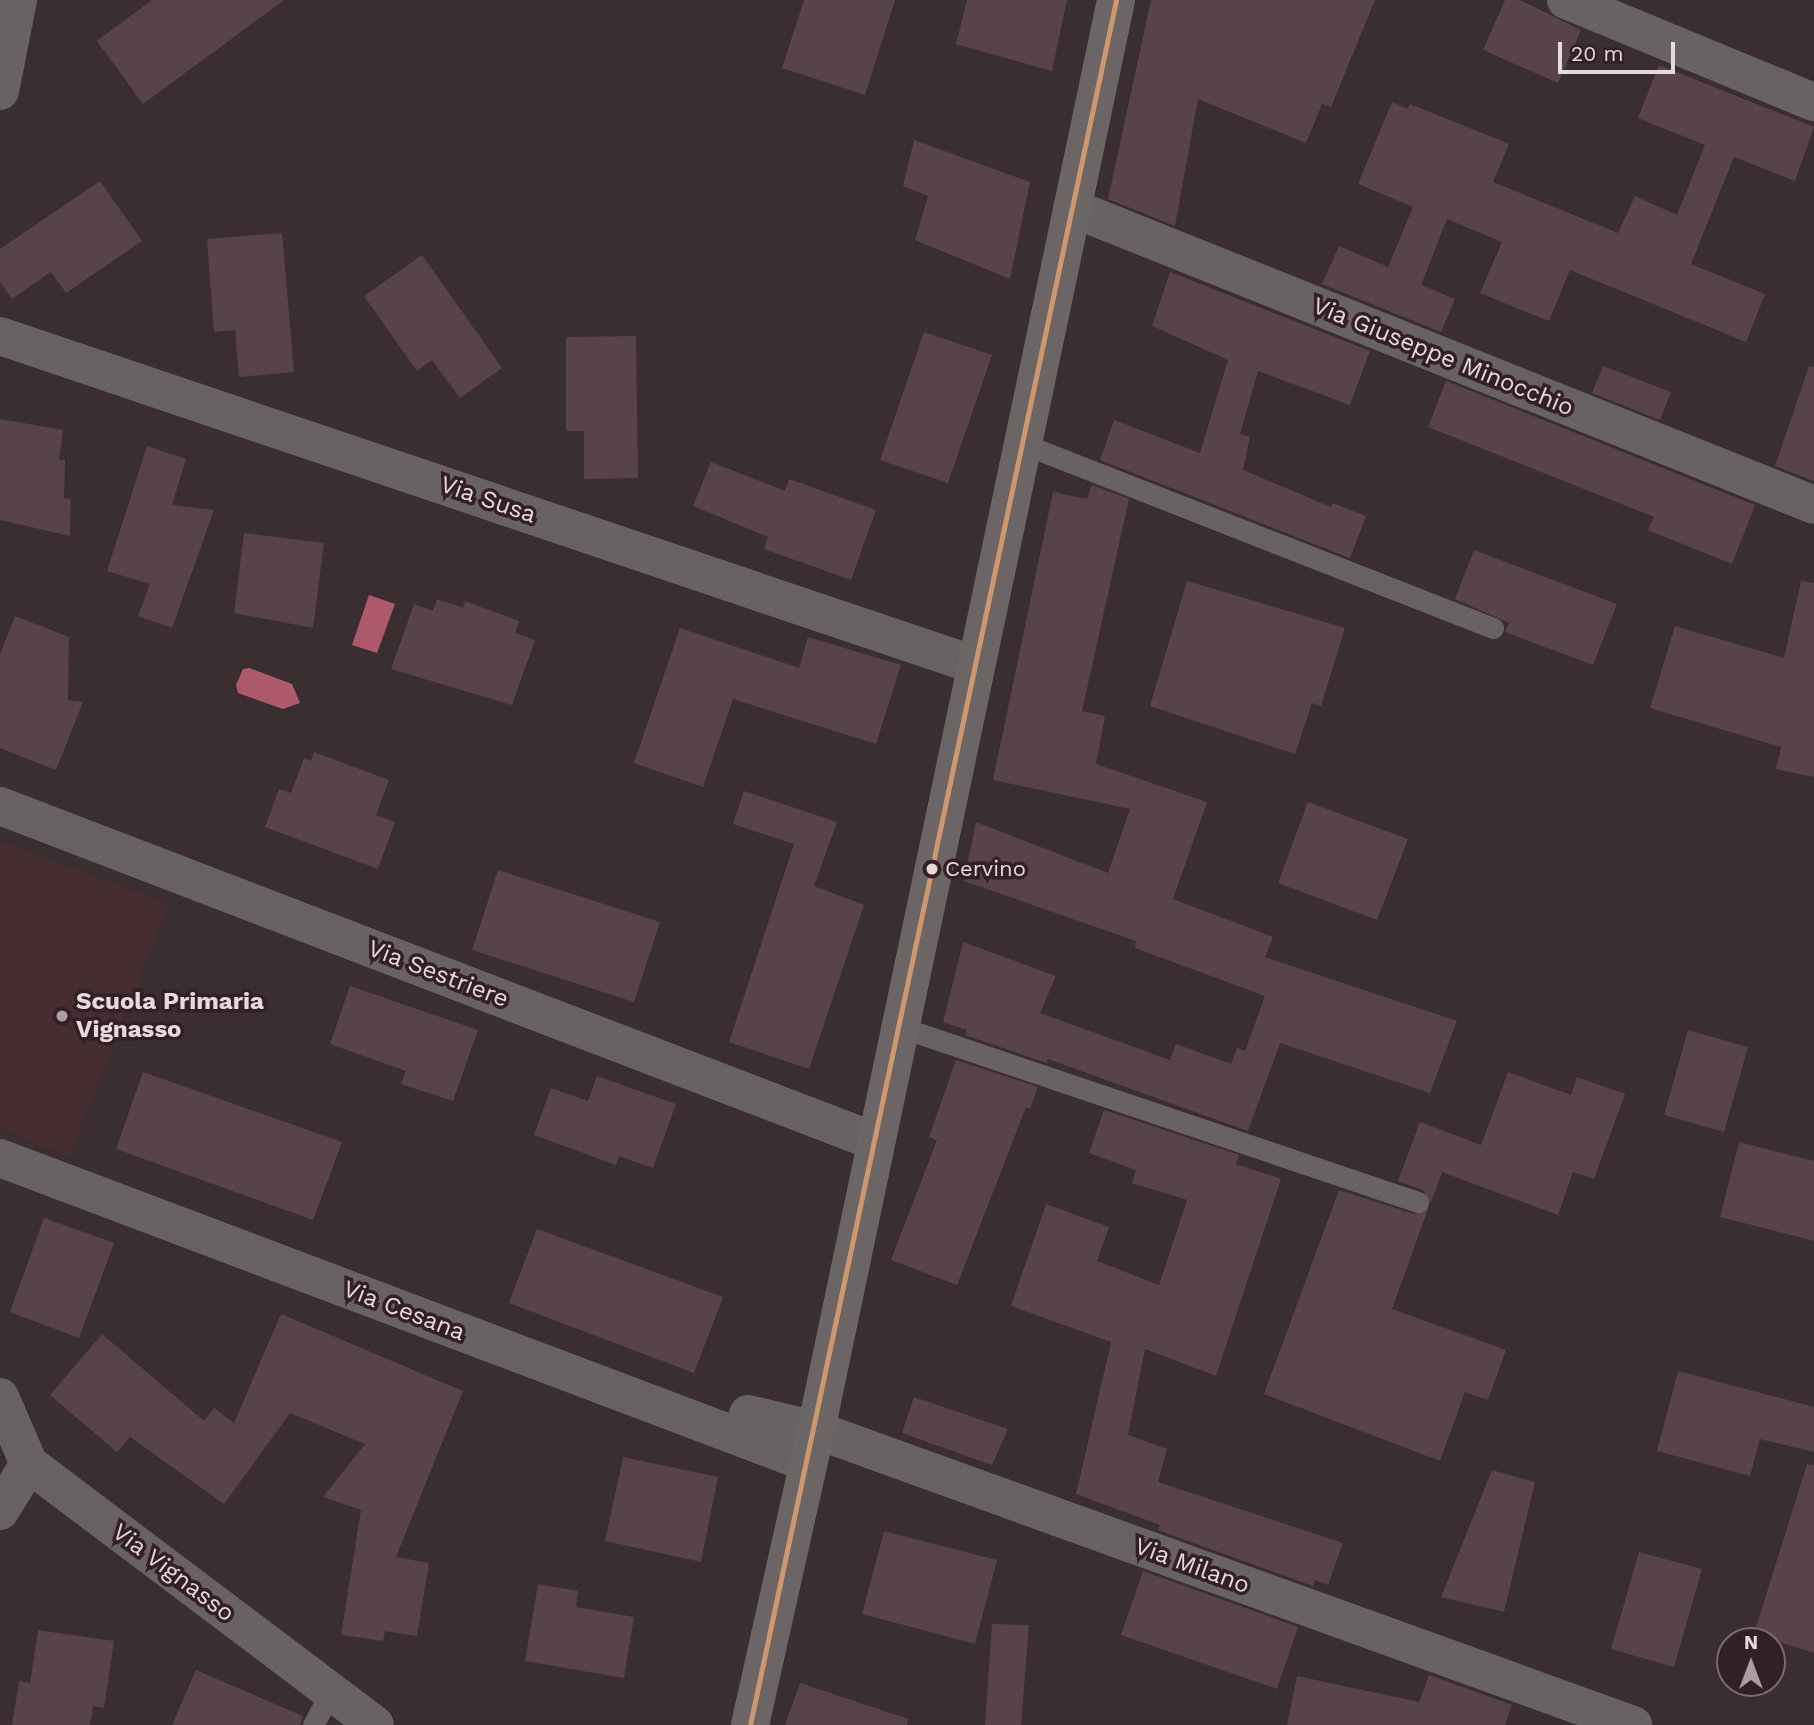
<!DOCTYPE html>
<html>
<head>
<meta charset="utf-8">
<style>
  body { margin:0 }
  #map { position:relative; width:1814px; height:1725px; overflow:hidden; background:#3a2e30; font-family:"Work Sans",sans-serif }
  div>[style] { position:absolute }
  .built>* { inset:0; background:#462d32 }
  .water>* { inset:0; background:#ae5a6c }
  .building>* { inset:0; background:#584348 }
  .lane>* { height:21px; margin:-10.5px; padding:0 10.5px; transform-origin:10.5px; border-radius:10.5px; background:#686263 }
  .street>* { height:38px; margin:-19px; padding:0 19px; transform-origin:19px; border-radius:19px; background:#686263 }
  .secondary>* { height:38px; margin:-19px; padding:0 19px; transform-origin:19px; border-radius:19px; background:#6b6566 }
  .bus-1>* { height:5px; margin:-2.5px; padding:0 2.5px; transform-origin:2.5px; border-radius:2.5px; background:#cd976f }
  .dots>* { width:19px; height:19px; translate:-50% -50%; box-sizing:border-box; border:4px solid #332024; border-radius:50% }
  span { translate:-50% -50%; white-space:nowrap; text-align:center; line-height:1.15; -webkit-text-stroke:7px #332024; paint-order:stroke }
  .bus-label { font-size:22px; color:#e7dadc }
  .left { translate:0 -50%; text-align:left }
  .street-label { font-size:24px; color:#e7dadc }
  .poi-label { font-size:24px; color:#e7dadc; font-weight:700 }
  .north { position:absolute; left:1716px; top:1627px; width:70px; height:70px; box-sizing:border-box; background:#332024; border:2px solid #7b6a6e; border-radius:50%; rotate:0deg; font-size:19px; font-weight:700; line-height:28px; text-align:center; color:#e7dadc }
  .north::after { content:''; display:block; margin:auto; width:24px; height:32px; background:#aa9ea0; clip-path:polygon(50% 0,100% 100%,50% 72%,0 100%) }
  .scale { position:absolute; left:1558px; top:42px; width:117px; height:32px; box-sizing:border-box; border:4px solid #e7dadc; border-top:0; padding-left:9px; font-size:21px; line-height:24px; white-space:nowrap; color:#e7dadc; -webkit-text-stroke:5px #332024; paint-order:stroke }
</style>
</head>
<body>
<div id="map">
  <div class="built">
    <i style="clip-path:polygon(0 841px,169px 904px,69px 1157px,0 1128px)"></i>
  </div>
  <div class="water">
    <i style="clip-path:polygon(369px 595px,395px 604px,377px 653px,352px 645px)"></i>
    <i style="clip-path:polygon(249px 668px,292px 684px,300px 703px,283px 709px,238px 693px,236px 685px,243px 669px)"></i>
  </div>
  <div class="building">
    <i style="clip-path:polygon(152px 0,284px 0,143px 104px,97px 41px)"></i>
    <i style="clip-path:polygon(804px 0,895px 0,865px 95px,782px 68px)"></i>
    <i style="clip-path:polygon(967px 0,1067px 0,1052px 71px,956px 44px)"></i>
    <i style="clip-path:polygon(1151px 0,1375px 0,1331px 107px,1322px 104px,1306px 143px,1198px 99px,1175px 226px,1108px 199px)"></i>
    <i style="clip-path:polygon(1505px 0,1520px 0,1581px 30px,1558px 83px,1483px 50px)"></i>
    <i style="clip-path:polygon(1659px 65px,1814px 127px,1795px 181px,1734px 157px,1691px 264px,1765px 294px,1746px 342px,1570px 270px,1549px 321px,1480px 293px,1502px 242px,1447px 219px,1421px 285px,1455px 299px,1441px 332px,1322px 284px,1339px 246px,1388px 267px,1413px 207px,1358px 184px,1392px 102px,1407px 109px,1410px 104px,1509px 144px,1493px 182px,1618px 233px,1635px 196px,1677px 215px,1705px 145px,1638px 118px)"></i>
    <i style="clip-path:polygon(914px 140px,1030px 182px,1010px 279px,915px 240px,928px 196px,903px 186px)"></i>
    <i style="clip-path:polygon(100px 181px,142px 241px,66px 293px,51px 272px,12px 299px,0 282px,0 249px)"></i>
    <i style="clip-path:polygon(282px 233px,294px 372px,239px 377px,235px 330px,214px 332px,207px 239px)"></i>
    <i style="clip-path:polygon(422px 255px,502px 368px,460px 398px,432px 360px,417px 371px,364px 296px)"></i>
    <i style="clip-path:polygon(1170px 272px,1370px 351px,1350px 405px,1258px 371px,1240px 434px,1250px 437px,1243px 470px,1331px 507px,1333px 503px,1366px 516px,1350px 558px,1100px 460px,1114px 420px,1200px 453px,1228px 360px,1152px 326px)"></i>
    <i style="clip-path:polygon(924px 332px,992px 355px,948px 483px,880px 460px)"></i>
    <i style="clip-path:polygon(636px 336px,638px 478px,584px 479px,584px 431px,566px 431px,566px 337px)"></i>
    <i style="clip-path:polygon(1603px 366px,1671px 392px,1660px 420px,1592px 393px)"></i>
    <i style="clip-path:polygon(1809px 366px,1814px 367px,1814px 481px,1775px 466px)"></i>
    <i style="clip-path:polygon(1446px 381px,1755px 505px,1732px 564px,1648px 530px,1654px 517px,1428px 427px)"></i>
    <i style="clip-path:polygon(0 419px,63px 430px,59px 460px,65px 460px,64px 498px,71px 499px,70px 536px,0 520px)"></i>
    <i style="clip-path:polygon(147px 446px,186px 459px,172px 505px,214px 510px,172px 628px,138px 616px,150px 584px,107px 571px)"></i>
    <i style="clip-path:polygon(711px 462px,785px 491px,789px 479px,876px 510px,851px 580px,764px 549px,768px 537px,693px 506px)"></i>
    <i style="clip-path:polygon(1092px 485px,1129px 499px,1082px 711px,1105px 716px,1096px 764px,1207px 802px,1173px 899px,1273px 937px,1265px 957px,1457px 1021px,1430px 1093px,1280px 1043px,1248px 1131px,1048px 1059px,1047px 1063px,965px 1035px,967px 1030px,943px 1022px,963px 942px,1056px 976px,1040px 1013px,1170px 1060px,1176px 1044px,1231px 1064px,1237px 1048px,1245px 1051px,1265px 996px,1135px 948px,1136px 941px,964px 881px,976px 822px,1108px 873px,1130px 809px,993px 780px,1053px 492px,1087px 499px)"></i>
    <i style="clip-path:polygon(244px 533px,324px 543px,313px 628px,234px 613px)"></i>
    <i style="clip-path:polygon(1474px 550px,1617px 604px,1593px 665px,1505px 632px,1509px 623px,1455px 599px)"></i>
    <i style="clip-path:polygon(1187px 581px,1345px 628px,1321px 706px,1312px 703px,1295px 754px,1150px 706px)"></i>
    <i style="clip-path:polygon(1801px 581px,1814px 583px,1814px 777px,1776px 769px,1781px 747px,1650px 708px,1675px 626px,1784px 658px)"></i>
    <i style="clip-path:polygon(437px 599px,463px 608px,465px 601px,519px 621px,515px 633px,535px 640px,512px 705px,391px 669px,414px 604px,433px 611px)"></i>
    <i style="clip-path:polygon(15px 616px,69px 637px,68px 700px,83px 702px,56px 770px,0 748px,0 655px)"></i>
    <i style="clip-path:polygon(680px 628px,799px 668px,808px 637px,901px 665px,876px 744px,733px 699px,703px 787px,634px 763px)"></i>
    <i style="clip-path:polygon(314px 752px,389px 780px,376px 815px,395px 822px,378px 869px,265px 827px,279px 789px,291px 793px,304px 758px,311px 761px)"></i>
    <i style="clip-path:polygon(744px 791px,837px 822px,814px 886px,864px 905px,809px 1069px,729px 1042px,794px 844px,733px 824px)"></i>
    <i style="clip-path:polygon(1308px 802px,1408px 839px,1377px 920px,1278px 883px)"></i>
    <i style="clip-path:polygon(498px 870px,660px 922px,634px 1002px,472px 950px)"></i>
    <i style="clip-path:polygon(350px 986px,478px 1030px,453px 1101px,401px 1084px,406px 1071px,330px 1044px)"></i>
    <i style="clip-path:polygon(1688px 1030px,1748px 1047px,1724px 1132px,1664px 1115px)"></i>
    <i style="clip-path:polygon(956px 1060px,1038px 1087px,1030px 1109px,1026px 1107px,957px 1285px,891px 1260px,937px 1140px,929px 1137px)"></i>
    <i style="clip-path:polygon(143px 1072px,342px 1142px,313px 1220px,116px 1149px)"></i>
    <i style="clip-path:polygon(1508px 1072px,1571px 1095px,1577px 1077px,1625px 1094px,1594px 1179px,1573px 1172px,1558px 1215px,1442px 1172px,1431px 1203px,1423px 1190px,1398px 1181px,1420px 1122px,1481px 1145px)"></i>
    <i style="clip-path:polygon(597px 1076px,676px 1104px,653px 1168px,619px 1156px,616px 1165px,534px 1135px,551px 1088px,588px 1101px)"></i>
    <i style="clip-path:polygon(1104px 1110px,1239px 1155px,1236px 1164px,1281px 1179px,1216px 1376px,1145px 1349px,1128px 1435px,1167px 1449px,1158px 1482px,1343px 1543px,1328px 1585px,1315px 1580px,1313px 1586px,1158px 1530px,1160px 1525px,1076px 1494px,1111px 1342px,1011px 1306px,1046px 1204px,1109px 1227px,1097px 1261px,1159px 1285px,1187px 1200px,1132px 1183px,1136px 1170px,1089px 1153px)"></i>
    <i style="clip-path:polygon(1739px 1142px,1814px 1161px,1814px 1241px,1720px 1217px)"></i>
    <i style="clip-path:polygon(1339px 1190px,1414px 1214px,1428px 1209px,1392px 1309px,1506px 1350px,1488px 1400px,1465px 1392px,1440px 1461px,1264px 1394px)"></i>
    <i style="clip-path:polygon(44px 1218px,114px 1243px,79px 1338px,10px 1312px)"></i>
    <i style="clip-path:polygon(537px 1229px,723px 1297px,694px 1373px,509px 1303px)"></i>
    <i style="clip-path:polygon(281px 1314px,463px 1391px,396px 1557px,429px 1563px,417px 1636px,385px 1631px,383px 1641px,341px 1635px,361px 1510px,323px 1497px,365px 1444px,290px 1413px,224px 1504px,130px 1437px,117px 1452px,50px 1395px,102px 1334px,204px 1421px,214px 1408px,234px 1423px)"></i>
    <i style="clip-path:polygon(1678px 1371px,1814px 1407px,1814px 1452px,1760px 1439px,1750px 1476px,1657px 1451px)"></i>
    <i style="clip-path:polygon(914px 1397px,1008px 1429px,992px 1465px,902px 1433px)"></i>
    <i style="clip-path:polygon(623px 1457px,718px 1477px,701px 1562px,605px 1541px)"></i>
    <i style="clip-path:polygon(1807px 1464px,1814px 1465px,1814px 1653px,1754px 1634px)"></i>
    <i style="clip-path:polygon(1492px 1470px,1535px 1482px,1504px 1612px,1441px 1597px)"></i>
    <i style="clip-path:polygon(884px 1531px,997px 1560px,975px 1644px,862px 1614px)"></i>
    <i style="clip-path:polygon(1639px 1552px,1702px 1569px,1674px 1667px,1611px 1649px)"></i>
    <i style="clip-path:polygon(1143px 1571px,1298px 1627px,1277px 1689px,1121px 1635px)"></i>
    <i style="clip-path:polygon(538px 1584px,578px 1591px,576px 1607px,634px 1617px,624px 1678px,525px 1661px)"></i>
    <i style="clip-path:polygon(992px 1624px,1029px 1625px,1021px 1725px,985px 1725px)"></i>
    <i style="clip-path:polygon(38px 1630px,114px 1641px,104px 1708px,93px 1706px,90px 1725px,12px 1725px,19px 1681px,30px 1683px)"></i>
    <i style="clip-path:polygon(196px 1670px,303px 1716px,300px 1725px,172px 1725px)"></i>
    <i style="clip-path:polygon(1429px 1675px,1512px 1705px,1505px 1725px,1287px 1725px,1297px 1676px,1419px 1702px)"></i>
    <i style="clip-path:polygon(800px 1683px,908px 1719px,907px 1725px,785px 1725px)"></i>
  </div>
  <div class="lane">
    <i style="left:1021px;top:443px;width:507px;rotate:21.4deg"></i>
    <i style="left:900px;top:1027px;width:547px;rotate:18.67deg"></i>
    <i style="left:313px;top:1725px;width:38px;rotate:-62deg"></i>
  </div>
  <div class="street">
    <i style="left:1566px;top:0;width:268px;rotate:22.4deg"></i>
    <i style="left:0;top:91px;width:93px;rotate:-78.8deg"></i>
    <i style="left:1072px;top:208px;width:799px;rotate:21.81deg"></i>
    <i style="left:0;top:336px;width:1029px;rotate:18.65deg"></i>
    <i style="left:0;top:806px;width:938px;rotate:20.98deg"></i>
    <i style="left:0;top:1158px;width:864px;rotate:20.68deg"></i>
    <i style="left:0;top:1397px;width:73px;rotate:66.6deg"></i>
    <i style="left:29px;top:1464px;width:433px;rotate:37deg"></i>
    <i style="left:748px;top:1414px;width:70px;rotate:13.2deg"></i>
    <i style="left:816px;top:1430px;width:869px;rotate:19.85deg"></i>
    <i style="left:0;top:1511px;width:55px;rotate:-58.3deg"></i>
  </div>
  <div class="secondary">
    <i style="left:750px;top:1725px;width:302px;rotate:-77.4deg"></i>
    <i style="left:816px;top:1430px;width:1461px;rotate:-78.15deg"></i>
  </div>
  <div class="bus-1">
    <i style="left:750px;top:1725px;width:1763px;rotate:-78.02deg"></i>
  </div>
  <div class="dots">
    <i style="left:932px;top:869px;background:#e7dadc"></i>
    <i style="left:62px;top:1016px;background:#aa9ea0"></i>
  </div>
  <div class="bus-label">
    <span class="left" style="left:945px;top:869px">Cervino</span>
  </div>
  <div class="street-label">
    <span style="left:1443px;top:357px;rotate:22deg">Via Giuseppe Minocchio</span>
    <span style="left:488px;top:500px;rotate:19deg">Via Susa</span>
    <span style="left:438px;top:974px;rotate:21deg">Via Sestriere</span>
    <span style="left:404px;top:1311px;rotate:21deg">Via Cesana</span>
    <span style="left:1192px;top:1566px;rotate:20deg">Via Milano</span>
    <span style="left:173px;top:1573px;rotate:37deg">Via Vignasso</span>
  </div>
  <div class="poi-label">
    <span class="left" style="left:76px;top:1016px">Scuola Primaria<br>Vignasso</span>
  </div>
  <div class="north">N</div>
  <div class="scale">20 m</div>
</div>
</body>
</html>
